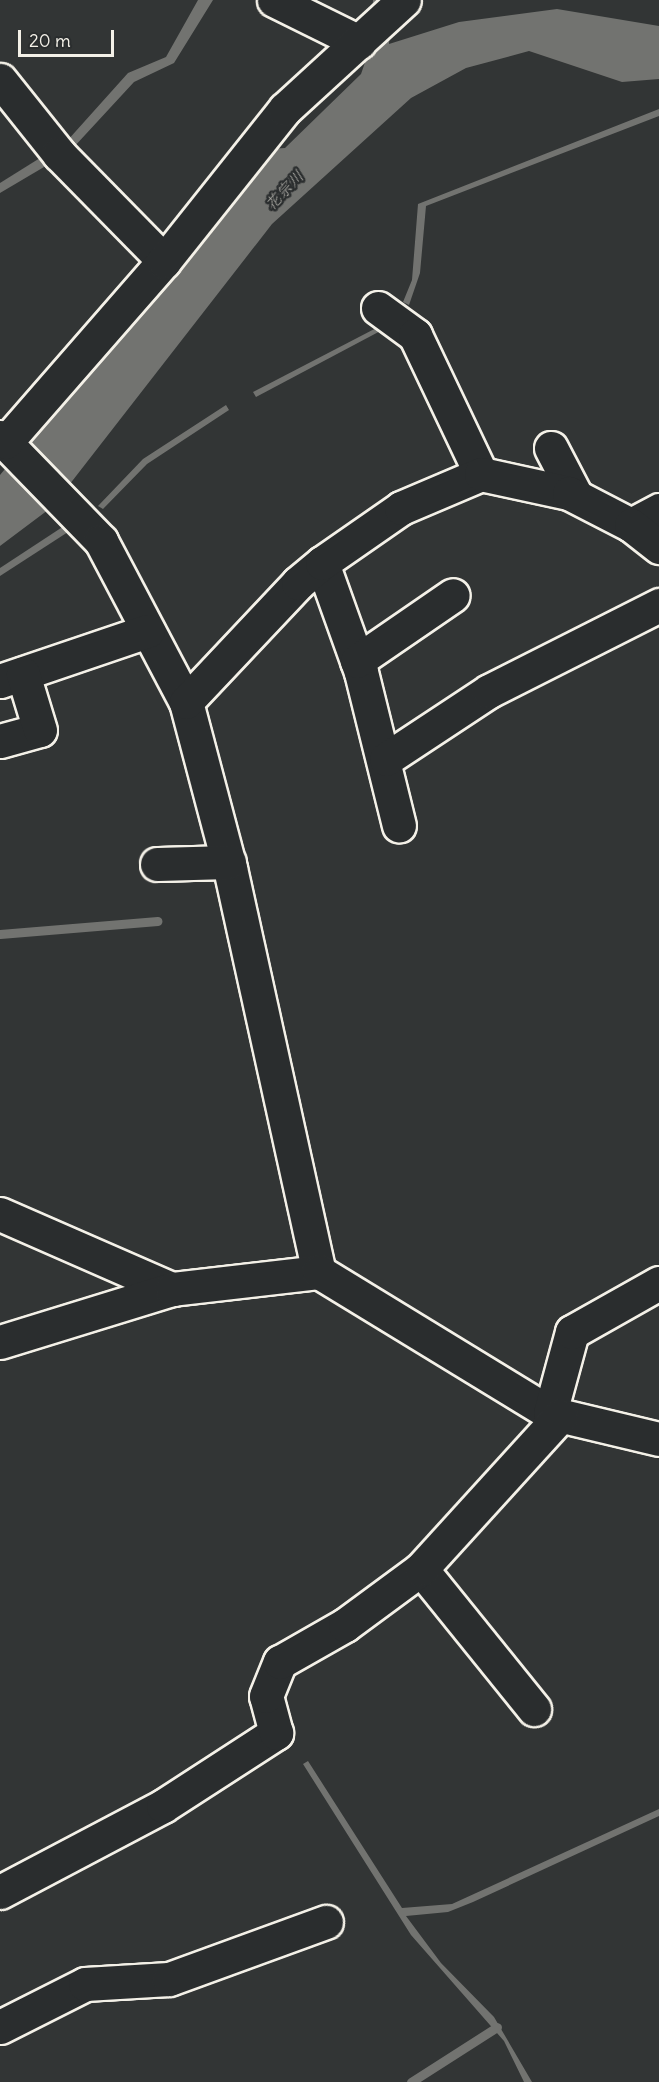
<!DOCTYPE html>
<html>
<head>
<meta charset="utf-8">
<style>
  body { margin:0 }
  #map { position:relative; width:659px; height:2082px; overflow:hidden; background:#323535; font-family:Delius,"Klee One",sans-serif }
  div>[style] { position:absolute }
  .water>* { inset:0; background:#727370 }
  .stream>* { height:9px; margin:-4.5px; padding:0 4.5px; transform-origin:4.5px; border-radius:4.5px; background:#727370 }
  .roads { filter:drop-shadow(2px 0 #f4f1e8) drop-shadow(-2px 0 #f4f1e8) drop-shadow(0 2px #f4f1e8) drop-shadow(0 -2px #f4f1e8) }
  .minor>* { height:33px; margin:-16.5px; padding:0 16.5px; transform-origin:16.5px; border-radius:16.5px; background:#2a2d2e }
  span { translate:-50% -50%; white-space:nowrap; text-align:center; line-height:1.15; -webkit-text-stroke:5px #2a2d2e; paint-order:stroke }
  .water-label { font-size:16px; color:#b3b2ac; font-style:italic }
  .scale { position:absolute; left:18px; top:30px; width:96px; height:27px; box-sizing:border-box; border:3px solid #f4f1e8; border-top:0; padding-left:8px; font-size:18px; line-height:21px; white-space:nowrap; color:#f4f1e8; -webkit-text-stroke:4px #2a2d2e; paint-order:stroke }
</style>
</head>
<body>
<div id="map">
  <div class="water">
    <i style="clip-path:polygon(198px 0,213px 0,174px 63px,134px 82px,73px 148px,67px 141px,128px 73px,166px 57px)"></i>
    <i style="clip-path:polygon(373px 0,392px 0,389px 44px,459px 22px,557px 9px,659px 26px,659px 79px,622px 82px,529px 51px,466px 68px,411px 98px,272px 224px,52px 507px,0 546px,0 475px,270px 149px,285px 148px,361px 74px,370px 48px)"></i>
    <i style="clip-path:polygon(659px 109px,659px 116px,426px 206px,420px 273px,409px 305px,403px 302px,412px 280px,418px 204px)"></i>
    <i style="clip-path:polygon(40px 158px,44px 167px,0 193px,0 183px)"></i>
    <i style="clip-path:polygon(384px 324px,386px 328px,256px 397px,253px 392px)"></i>
    <i style="clip-path:polygon(226px 405px,229px 410px,147px 464px,103px 509px,98px 506px,143px 459px)"></i>
    <i style="clip-path:polygon(64px 526px,68px 532px,0 576px,0 568px)"></i>
    <i style="clip-path:polygon(308px 1761px,402px 1908px,452px 1904px,659px 1809px,659px 1816px,473px 1902px,448px 1912px,406px 1916px,441px 1963px,494px 2017px,532px 2082px,524px 2082px,504px 2041px,411px 1935px,303px 1764px)"></i>
  </div>
  <div class="stream">
    <i style="left:0;top:934px;width:158px;rotate:-4.7deg"></i>
    <i style="left:411px;top:2082px;width:102px;rotate:-32.6deg"></i>
  </div>
  <div class="roads">
    <div class="minor">
      <i style="left:274px;top:0;width:95px;rotate:26.3deg"></i>
      <i style="left:0;top:80px;width:95px;rotate:51.4deg"></i>
      <i style="left:59px;top:154px;width:150px;rotate:45.5deg"></i>
      <i style="left:378px;top:308px;width:46px;rotate:36.1deg"></i>
      <i style="left:415px;top:335px;width:154px;rotate:64.6deg"></i>
      <i style="left:0;top:437px;width:145px;rotate:45.8deg"></i>
      <i style="left:101px;top:541px;width:182px;rotate:62.2deg"></i>
      <i style="left:186px;top:702px;width:172px;rotate:75.2deg"></i>
      <i style="left:230px;top:868px;width:414px;rotate:77.6deg"></i>
      <i style="left:6px;top:442px;width:240px;rotate:-48.9deg"></i>
      <i style="left:164px;top:261px;width:194px;rotate:-51.5deg"></i>
      <i style="left:285px;top:109px;width:161px;rotate:-42.5deg"></i>
      <i style="left:551px;top:448px;width:54px;rotate:62.5deg"></i>
      <i style="left:631px;top:525px;width:32px;rotate:-28deg"></i>
      <i style="left:322px;top:563px;width:116px;rotate:70.3deg"></i>
      <i style="left:361px;top:672px;width:158px;rotate:76.1deg"></i>
      <i style="left:357px;top:661px;width:116px;rotate:-34.5deg"></i>
      <i style="left:0;top:681px;width:156px;rotate:-18.7deg"></i>
      <i style="left:186px;top:702px;width:163px;rotate:-46.7deg"></i>
      <i style="left:298px;top:583px;width:31px;rotate:-40deg"></i>
      <i style="left:322px;top:563px;width:96px;rotate:-34.8deg"></i>
      <i style="left:401px;top:508px;width:87px;rotate:-23deg"></i>
      <i style="left:481px;top:474px;width:90px;rotate:12.2deg"></i>
      <i style="left:569px;top:493px;width:70px;rotate:27.3deg"></i>
      <i style="left:631px;top:525px;width:36px;rotate:38deg"></i>
      <i style="left:0;top:741px;width:41px;rotate:-15.4deg"></i>
      <i style="left:40px;top:730px;width:59px;rotate:-106.9deg"></i>
      <i style="left:386px;top:759px;width:123px;rotate:-33.4deg"></i>
      <i style="left:489px;top:691px;width:191px;rotate:-26.8deg"></i>
      <i style="left:157px;top:864px;width:72px;rotate:-1.6deg"></i>
      <i style="left:0;top:1214px;width:188px;rotate:23.6deg"></i>
      <i style="left:0;top:1342px;width:180px;rotate:-17.1deg"></i>
      <i style="left:172px;top:1289px;width:148px;rotate:-6.6deg"></i>
      <i style="left:319px;top:1272px;width:271px;rotate:31.4deg"></i>
      <i style="left:550px;top:1413px;width:112px;rotate:13.4deg"></i>
      <i style="left:550px;top:1413px;width:84px;rotate:-74.8deg"></i>
      <i style="left:572px;top:1332px;width:100px;rotate:-29.4deg"></i>
      <i style="left:421px;top:1569px;width:180px;rotate:51.1deg"></i>
      <i style="left:0;top:1892px;width:184px;rotate:-27.8deg"></i>
      <i style="left:163px;top:1806px;width:135px;rotate:-32.9deg"></i>
      <i style="left:276px;top:1733px;width:38px;rotate:-105deg"></i>
      <i style="left:266px;top:1696px;width:37px;rotate:-68deg"></i>
      <i style="left:280px;top:1662px;width:75px;rotate:-29.6deg"></i>
      <i style="left:345px;top:1625px;width:94px;rotate:-36.4deg"></i>
      <i style="left:421px;top:1569px;width:207px;rotate:-47.7deg"></i>
      <i style="left:0;top:2027px;width:95px;rotate:-26.8deg"></i>
      <i style="left:85px;top:1984px;width:84px;rotate:-3.4deg"></i>
      <i style="left:169px;top:1979px;width:167px;rotate:-20deg"></i>
    </div>
  </div>
  <div class="water-label">
    <span style="left:284px;top:190px;rotate:-46deg">花宗川</span>
  </div>
  <div class="scale">20 m</div>
</div>
</body>
</html>
